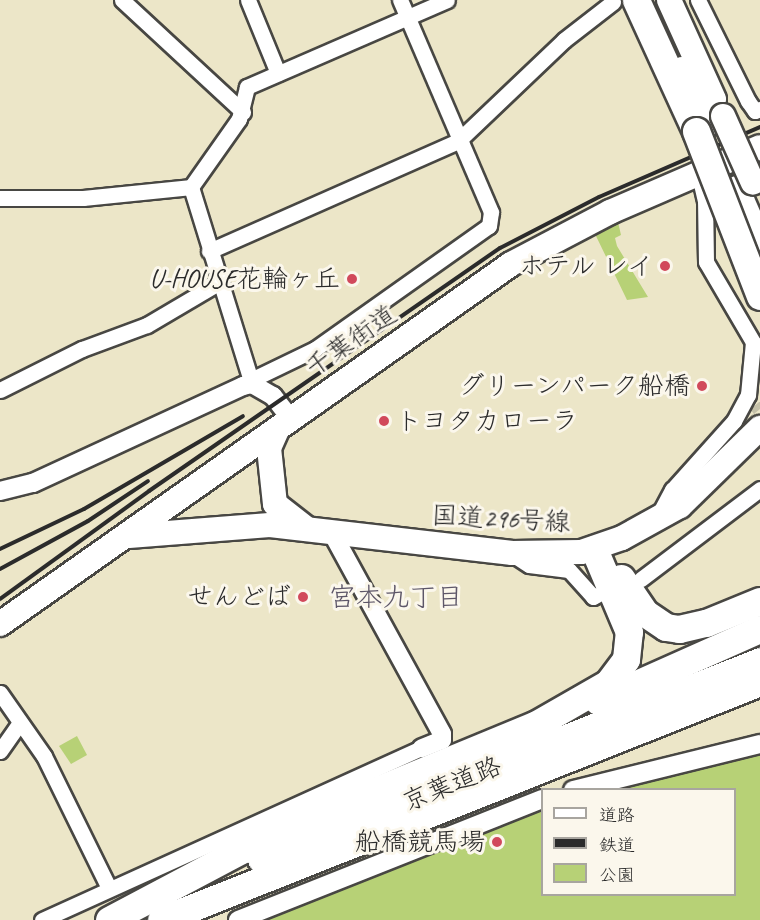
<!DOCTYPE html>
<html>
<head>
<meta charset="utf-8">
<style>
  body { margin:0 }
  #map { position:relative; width:760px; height:920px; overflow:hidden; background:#ece6c8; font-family:Caveat,"Klee One",sans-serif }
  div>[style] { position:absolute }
  .green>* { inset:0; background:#b7d176 }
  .minor-tunnel>* { height:15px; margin-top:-7.5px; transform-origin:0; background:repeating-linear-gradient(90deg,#c5c1a9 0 15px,transparent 0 23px) }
  .roads { filter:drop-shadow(2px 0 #484743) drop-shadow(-2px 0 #484743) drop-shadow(0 2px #484743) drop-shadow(0 -2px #484743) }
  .minor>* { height:15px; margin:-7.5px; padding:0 7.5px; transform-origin:7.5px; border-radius:7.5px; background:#fff }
  .tertiary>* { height:18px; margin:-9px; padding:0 9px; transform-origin:9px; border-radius:9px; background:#fff }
  .trunk>* { height:24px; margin:-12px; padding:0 12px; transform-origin:12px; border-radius:12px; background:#fff }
  .motorway>* { height:27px; margin:-13.5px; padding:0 13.5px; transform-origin:13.5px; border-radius:13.5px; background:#fff }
  .rail>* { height:4px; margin:-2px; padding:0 2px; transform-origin:2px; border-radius:2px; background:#2b2b2b }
  .bridges { filter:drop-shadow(2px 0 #484743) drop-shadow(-2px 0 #484743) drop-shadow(0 2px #484743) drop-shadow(0 -2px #484743) }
  .trunk-bridge>* { height:24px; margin:-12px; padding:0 12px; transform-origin:12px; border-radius:12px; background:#fff }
  .motorway-bridge>* { height:27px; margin:-13.5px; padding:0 13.5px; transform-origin:13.5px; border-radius:13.5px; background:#fff }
  .dots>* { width:16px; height:16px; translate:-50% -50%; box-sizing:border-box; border:3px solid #fbf7ec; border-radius:50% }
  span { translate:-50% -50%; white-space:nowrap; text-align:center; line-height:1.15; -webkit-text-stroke:6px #fbf7ec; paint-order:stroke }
  .poi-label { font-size:26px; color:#2b2b2b }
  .right { translate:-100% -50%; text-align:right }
  .left { translate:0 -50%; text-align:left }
  .street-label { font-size:26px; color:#2b2b2b }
  .neighbourhood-label { font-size:27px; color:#5d5668 }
  .legend { position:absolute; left:541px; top:788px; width:195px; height:108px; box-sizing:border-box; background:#fbf7ec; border:2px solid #a8a59f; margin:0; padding:8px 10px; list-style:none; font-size:18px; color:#2b2b2b }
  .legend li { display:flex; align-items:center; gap:12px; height:30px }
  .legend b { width:30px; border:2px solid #a8a59f }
</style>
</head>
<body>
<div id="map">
  <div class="green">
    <i style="clip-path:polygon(618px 222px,621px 235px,615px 238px,617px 246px,648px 297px,627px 300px,596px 236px,597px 232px)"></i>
    <i style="clip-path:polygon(77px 736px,87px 755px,71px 764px,59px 746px)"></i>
    <i style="clip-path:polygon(760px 750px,760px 920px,254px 920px,542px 805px,542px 894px,734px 894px,734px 790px,592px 789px)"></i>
  </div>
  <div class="minor-tunnel">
    <i style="left:756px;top:404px;width:6px;rotate:51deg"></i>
  </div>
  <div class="roads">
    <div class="minor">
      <i style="left:122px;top:0;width:165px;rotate:42.8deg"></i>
      <i style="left:248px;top:0;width:79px;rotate:67.7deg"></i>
      <i style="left:698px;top:0;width:113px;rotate:63.7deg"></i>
      <i style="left:748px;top:101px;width:12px;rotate:55deg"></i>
      <i style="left:755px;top:111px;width:5px;rotate:-22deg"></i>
      <i style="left:0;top:198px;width:83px"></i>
      <i style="left:83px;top:198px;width:109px;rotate:-5.8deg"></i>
      <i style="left:209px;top:251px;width:272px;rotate:-23.8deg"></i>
      <i style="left:458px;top:141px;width:146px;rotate:-43.6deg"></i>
      <i style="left:564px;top:40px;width:62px;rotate:-37.8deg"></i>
      <i style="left:253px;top:379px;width:69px;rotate:-25.8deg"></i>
      <i style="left:315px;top:349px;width:213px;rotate:-35.3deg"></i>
      <i style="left:489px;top:226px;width:14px;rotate:-82deg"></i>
      <i style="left:491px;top:212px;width:231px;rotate:-113.2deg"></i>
      <i style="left:252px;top:384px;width:206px;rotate:-107.2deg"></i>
      <i style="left:191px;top:187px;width:83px;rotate:-54.8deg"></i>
      <i style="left:239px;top:119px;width:33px;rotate:-76deg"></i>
      <i style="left:247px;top:87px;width:218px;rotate:-23.5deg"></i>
      <i style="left:0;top:390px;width:92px;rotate:-26.6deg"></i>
      <i style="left:82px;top:349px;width:69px;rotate:-20.3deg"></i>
      <i style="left:147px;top:325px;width:82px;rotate:-30.6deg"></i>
      <i style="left:658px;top:516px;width:30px;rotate:-62deg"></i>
      <i style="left:672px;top:490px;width:93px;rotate:-48.1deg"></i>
      <i style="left:734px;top:421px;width:30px;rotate:-62deg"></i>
      <i style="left:748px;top:395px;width:53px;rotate:-84.6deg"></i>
      <i style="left:753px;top:342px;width:93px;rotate:-120.4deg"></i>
      <i style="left:706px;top:262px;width:61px;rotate:-90.9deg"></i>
      <i style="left:705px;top:201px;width:28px;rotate:-103deg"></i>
      <i style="left:512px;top:554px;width:20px;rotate:33deg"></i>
      <i style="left:529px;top:565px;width:40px;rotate:7.1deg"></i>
      <i style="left:569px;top:570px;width:36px;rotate:48deg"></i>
      <i style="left:593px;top:597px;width:4px;rotate:-27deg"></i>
      <i style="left:641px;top:579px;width:149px;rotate:-37.1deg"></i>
      <i style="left:0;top:693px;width:77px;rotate:55.1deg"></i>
      <i style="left:44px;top:756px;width:147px;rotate:63.8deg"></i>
      <i style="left:0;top:751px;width:33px;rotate:-55deg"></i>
      <i style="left:42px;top:920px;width:417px;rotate:-24.4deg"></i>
    </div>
    <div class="tertiary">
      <i style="left:0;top:491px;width:34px;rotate:-14deg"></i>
      <i style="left:33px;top:483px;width:231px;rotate:-24.8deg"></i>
      <i style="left:243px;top:386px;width:9px;rotate:-13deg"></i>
      <i style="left:252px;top:384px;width:24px;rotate:30deg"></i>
      <i style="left:273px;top:396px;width:29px;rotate:52deg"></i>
      <i style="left:331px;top:531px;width:231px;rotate:61.3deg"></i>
      <i style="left:442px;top:734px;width:6px;rotate:90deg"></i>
      <i style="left:442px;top:740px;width:22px;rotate:158deg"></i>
      <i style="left:573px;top:790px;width:193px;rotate:-13.8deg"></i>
      <i style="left:238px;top:920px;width:327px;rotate:-21.7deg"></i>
    </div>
    <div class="trunk">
      <i style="left:669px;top:0;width:109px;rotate:65.6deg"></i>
      <i style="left:682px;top:69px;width:61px;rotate:64.7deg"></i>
      <i style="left:737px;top:188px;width:58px;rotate:66.5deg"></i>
      <i style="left:277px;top:430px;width:20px;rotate:114deg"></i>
      <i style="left:269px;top:448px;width:56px;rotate:83.9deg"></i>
      <i style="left:275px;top:504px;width:39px;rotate:38deg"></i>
      <i style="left:129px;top:536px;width:141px;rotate:-4.5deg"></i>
      <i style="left:270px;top:525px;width:244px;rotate:6.6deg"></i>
      <i style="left:512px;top:553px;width:69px;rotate:-0.8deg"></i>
      <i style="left:581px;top:552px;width:43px;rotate:-18.9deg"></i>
      <i style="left:622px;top:538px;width:66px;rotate:-28.9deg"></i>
      <i style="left:680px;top:506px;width:112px;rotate:-44.3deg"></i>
      <i style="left:0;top:624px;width:625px;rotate:-35.16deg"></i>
      <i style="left:511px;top:264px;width:112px;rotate:-27.7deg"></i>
      <i style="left:610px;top:212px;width:163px;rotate:-23.4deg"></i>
    </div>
    <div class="motorway">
      <i style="left:636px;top:0;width:144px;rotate:65.4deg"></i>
      <i style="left:621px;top:578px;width:42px;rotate:55.6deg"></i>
      <i style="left:645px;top:613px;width:25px;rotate:34deg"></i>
      <i style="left:666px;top:627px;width:13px;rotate:9deg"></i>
      <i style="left:679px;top:629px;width:28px;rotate:-13deg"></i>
      <i style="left:706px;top:623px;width:58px;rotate:-22.2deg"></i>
      <i style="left:598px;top:701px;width:177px;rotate:-24deg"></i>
      <i style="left:261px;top:859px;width:537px;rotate:-21.64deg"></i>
      <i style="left:109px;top:920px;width:149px;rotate:-27.9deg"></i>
      <i style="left:241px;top:850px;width:88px;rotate:-24.8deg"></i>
      <i style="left:321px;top:813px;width:231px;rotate:-22.4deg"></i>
      <i style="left:535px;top:725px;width:84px;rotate:-29.9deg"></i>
      <i style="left:608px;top:683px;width:30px;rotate:-53deg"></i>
      <i style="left:626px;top:659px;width:27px;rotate:-84deg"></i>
      <i style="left:629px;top:632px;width:90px;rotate:-112.9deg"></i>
      <i style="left:161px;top:920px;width:645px;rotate:-21.67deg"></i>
    </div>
  </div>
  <div class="rail">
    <i style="left:0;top:549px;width:93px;rotate:-25.5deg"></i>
    <i style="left:84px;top:509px;width:184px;rotate:-30.3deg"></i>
    <i style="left:0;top:569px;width:100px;rotate:-28.6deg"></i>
    <i style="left:88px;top:521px;width:72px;rotate:-33.7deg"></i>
    <i style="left:0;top:599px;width:184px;rotate:-35.9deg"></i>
    <i style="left:149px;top:491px;width:427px;rotate:-34.7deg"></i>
    <i style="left:500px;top:248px;width:111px;rotate:-27.3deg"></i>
    <i style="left:599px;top:197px;width:176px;rotate:-23.5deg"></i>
  </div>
  <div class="bridges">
    <div class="trunk-bridge">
      <i style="left:723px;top:116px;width:73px;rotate:65.9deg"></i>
    </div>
    <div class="motorway-bridge">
      <i style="left:696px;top:131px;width:177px;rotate:68.8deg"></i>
    </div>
  </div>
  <div class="dots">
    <i style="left:665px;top:266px;background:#d1495b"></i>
    <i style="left:352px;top:279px;background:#d1495b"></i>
    <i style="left:702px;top:386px;background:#d1495b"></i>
    <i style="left:384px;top:421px;background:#d1495b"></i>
    <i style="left:303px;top:597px;background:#d1495b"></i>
    <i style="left:497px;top:842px;background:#d1495b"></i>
  </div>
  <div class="poi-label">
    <span class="right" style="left:653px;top:266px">ホテル レイ</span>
    <span class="right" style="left:340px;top:279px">U-HOUSE花輪ヶ丘</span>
    <span class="right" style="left:690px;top:386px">グリーンパーク船橋</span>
    <span class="left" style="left:396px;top:421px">トヨタカローラ</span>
    <span class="right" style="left:291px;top:597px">せんどば</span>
    <span class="right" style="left:485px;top:842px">船橋競馬場</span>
  </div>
  <div class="street-label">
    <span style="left:351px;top:341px;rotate:-35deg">千葉街道</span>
    <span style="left:501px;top:519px;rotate:3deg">国道296号線</span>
    <span style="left:452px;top:784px;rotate:-22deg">京葉道路</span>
  </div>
  <div class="neighbourhood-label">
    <span style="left:396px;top:598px">宮本九丁目</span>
  </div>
  <ul class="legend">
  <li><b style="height:8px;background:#fff"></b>道路</li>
  <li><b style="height:8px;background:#2b2b2b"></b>鉄道</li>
  <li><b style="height:16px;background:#b7d176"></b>公園</li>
  </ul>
</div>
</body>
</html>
